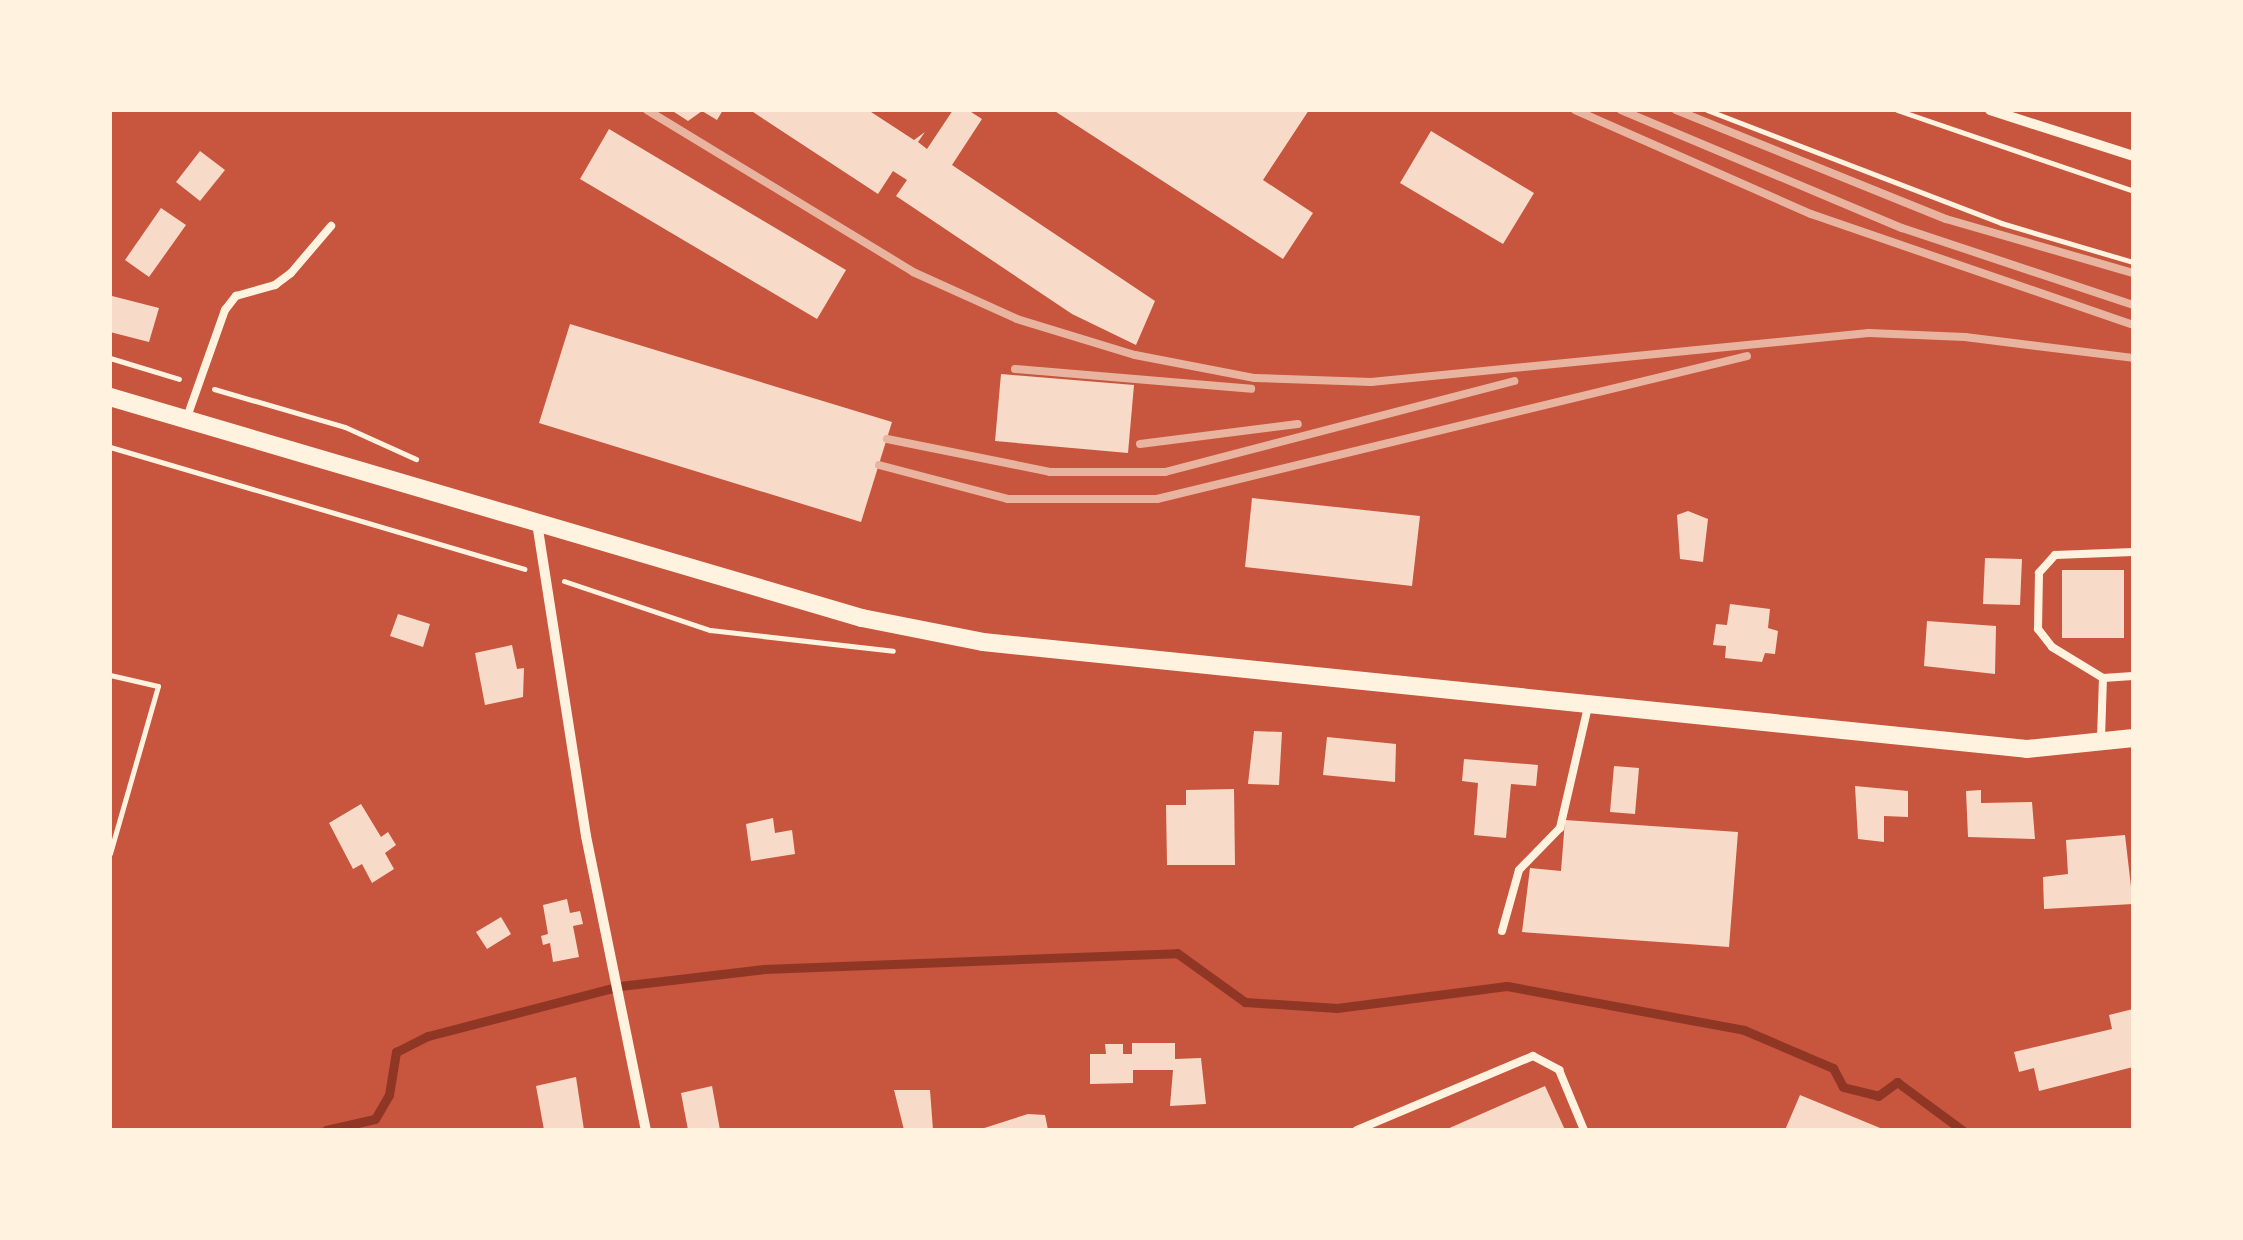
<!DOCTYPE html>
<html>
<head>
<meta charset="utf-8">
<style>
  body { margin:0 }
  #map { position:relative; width:2243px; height:1240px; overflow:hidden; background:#c8553d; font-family:"Fira Sans Condensed",sans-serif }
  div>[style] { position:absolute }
  .stream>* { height:9px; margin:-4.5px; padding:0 4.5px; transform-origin:4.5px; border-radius:4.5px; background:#8f3625 }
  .building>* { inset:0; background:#f7dbc8 }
  .path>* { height:5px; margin:-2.5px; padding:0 2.5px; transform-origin:2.5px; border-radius:2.5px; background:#fff3e0 }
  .service>* { height:8px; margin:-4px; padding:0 4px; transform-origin:4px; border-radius:4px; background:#fff3e0 }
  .minor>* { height:10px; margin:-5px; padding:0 5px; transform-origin:5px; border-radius:5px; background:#fff3e0 }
  .tertiary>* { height:18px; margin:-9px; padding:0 9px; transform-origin:9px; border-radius:9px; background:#fff3e0 }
  .rail>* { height:8px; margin:-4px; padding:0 4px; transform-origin:4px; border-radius:4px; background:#e9b49f }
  span { translate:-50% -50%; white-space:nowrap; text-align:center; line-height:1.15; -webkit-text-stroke:9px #fff3e0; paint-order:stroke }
  .frame { position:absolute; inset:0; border:112px solid #fff3e0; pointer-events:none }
</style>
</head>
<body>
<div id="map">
  <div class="stream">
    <i style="left:326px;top:1130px;width:50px;rotate:-12.7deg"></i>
    <i style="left:375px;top:1119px;width:28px;rotate:-60deg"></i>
    <i style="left:389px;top:1095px;width:44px;rotate:-80.8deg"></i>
    <i style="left:396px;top:1052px;width:36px;rotate:-27deg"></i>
    <i style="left:428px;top:1036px;width:198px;rotate:-14.6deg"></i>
    <i style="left:620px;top:986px;width:145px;rotate:-6.7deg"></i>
    <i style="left:764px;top:969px;width:413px;rotate:-2.2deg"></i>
    <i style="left:1177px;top:953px;width:84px;rotate:35.8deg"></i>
    <i style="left:1245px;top:1002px;width:92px;rotate:3.7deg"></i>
    <i style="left:1337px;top:1008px;width:171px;rotate:-7.4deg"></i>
    <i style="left:1507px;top:986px;width:241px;rotate:10.5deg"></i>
    <i style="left:1744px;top:1030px;width:97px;rotate:23.1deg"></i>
    <i style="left:1833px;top:1068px;width:21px;rotate:62deg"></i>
    <i style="left:1843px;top:1087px;width:36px;rotate:14deg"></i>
    <i style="left:1878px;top:1096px;width:24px;rotate:-36deg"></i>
    <i style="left:1897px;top:1082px;width:81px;rotate:36.4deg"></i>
  </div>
  <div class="building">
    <i style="clip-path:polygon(671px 110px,723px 110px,717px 120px,702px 111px,688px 121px)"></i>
    <i style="clip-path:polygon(750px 110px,868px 110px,914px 140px,925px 132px,918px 142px,927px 149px,953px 110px,968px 110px,982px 119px,952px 165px,1155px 301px,1136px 345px,1072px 314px,896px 196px,907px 180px,893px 171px,878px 194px)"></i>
    <i style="clip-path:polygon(1053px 110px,1309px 110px,1263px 180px,1313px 213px,1283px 259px)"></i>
    <i style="clip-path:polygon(609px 129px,846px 270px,817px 319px,580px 179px)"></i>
    <i style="clip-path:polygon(1431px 131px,1534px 193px,1503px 244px,1400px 183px)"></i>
    <i style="clip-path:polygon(200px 151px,225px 170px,200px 201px,176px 182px)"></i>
    <i style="clip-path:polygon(161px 208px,186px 225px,149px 277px,125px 260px)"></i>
    <i style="clip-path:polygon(112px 296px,159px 308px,149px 342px,110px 332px)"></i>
    <i style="clip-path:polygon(570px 324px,892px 422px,861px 522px,539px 423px)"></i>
    <i style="clip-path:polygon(1001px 374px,1134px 385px,1128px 453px,995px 441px)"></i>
    <i style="clip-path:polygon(1252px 498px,1420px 516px,1412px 586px,1245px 567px)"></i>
    <i style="clip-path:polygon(1688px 511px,1708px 519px,1703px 562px,1680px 559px,1677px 515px)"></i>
    <i style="clip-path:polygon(1985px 558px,2022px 559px,2020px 605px,1983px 604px)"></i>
    <i style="clip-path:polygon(2062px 570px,2124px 570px,2124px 638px,2062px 638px)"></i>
    <i style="clip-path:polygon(1730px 604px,1770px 609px,1768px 628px,1778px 631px,1775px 654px,1765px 653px,1762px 662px,1725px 658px,1726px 646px,1713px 645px,1716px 624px,1727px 625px)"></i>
    <i style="clip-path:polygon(398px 614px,430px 624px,423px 647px,390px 636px)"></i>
    <i style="clip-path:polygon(1927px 621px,1996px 626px,1995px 674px,1924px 666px)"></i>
    <i style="clip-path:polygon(512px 645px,517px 669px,524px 668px,523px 697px,485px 705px,475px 653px)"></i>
    <i style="clip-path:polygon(1254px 731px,1282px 732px,1279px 785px,1248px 784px)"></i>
    <i style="clip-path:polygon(1327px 737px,1396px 744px,1395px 782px,1323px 775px)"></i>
    <i style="clip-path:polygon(1464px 759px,1538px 765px,1536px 786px,1511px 784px,1506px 838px,1474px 835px,1478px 783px,1462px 781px)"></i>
    <i style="clip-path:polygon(1614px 766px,1639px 768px,1635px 814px,1610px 812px)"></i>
    <i style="clip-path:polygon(1855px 786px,1908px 791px,1908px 817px,1884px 816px,1884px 842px,1858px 839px)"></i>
    <i style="clip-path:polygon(1234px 789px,1235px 865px,1167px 865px,1166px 805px,1186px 805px,1186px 790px)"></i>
    <i style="clip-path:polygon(1981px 790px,1981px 803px,2032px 802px,2035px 839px,1968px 837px,1966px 791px)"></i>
    <i style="clip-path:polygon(361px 804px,381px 837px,388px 832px,396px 845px,385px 853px,394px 869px,372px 883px,362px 864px,353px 869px,329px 823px)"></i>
    <i style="clip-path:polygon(773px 818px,775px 833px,792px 830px,795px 854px,751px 861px,746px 824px)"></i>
    <i style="clip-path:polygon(1565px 820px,1738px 832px,1729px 947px,1522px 932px,1530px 868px,1561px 871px)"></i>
    <i style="clip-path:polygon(2125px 835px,2133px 904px,2044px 909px,2043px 877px,2068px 874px,2066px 840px)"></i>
    <i style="clip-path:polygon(567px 899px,570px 913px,580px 911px,583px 924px,573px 926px,579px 957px,553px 962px,550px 943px,543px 945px,541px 936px,548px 934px,543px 905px)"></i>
    <i style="clip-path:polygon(501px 917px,511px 934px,487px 949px,476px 932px)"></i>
    <i style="clip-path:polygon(2133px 1009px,2133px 1067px,2039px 1091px,2034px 1068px,2019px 1072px,2014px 1052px,2112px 1029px,2109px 1015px)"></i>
    <i style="clip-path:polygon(1132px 1043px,1175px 1043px,1175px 1059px,1201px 1058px,1206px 1104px,1170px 1106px,1173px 1070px,1133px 1070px,1133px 1083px,1090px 1084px,1090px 1054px,1106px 1054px,1105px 1044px,1123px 1044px,1123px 1054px,1132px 1054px)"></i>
    <i style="clip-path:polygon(576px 1077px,584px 1130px,544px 1130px,536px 1086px)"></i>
    <i style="clip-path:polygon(712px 1086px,720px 1130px,688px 1130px,681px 1093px)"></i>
    <i style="clip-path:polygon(1545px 1086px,1565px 1130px,1445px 1130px)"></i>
    <i style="clip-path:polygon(894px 1090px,930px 1090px,933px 1130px,904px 1130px)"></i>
    <i style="clip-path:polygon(1800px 1095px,1885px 1130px,1785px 1130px)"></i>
    <i style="clip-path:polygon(1028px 1114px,1045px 1115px,1048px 1130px,978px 1130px)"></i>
  </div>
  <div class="path">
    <i style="left:1707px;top:110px;width:315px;rotate:21deg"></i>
    <i style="left:2001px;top:223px;width:138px;rotate:16.5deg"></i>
    <i style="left:1897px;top:110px;width:250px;rotate:18.9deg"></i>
    <i style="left:110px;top:358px;width:72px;rotate:16.9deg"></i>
    <i style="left:214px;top:389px;width:136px;rotate:16.2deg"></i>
    <i style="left:345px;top:427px;width:78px;rotate:24.3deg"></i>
    <i style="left:110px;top:447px;width:432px;rotate:16.4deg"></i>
    <i style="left:564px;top:581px;width:154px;rotate:18.6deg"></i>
    <i style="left:710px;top:630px;width:184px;rotate:6.5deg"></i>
    <i style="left:110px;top:675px;width:49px;rotate:12.9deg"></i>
    <i style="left:158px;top:686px;width:174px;rotate:106deg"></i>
  </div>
  <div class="service">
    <i style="left:186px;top:420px;width:117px;rotate:-70.5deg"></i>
    <i style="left:225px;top:310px;width:18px;rotate:-52deg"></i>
    <i style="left:236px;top:296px;width:41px;rotate:-15.8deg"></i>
    <i style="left:275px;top:285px;width:20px;rotate:-37deg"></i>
    <i style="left:291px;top:273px;width:62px;rotate:-49.6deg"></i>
    <i style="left:2133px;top:552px;width:78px;rotate:177.8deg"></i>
    <i style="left:2055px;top:555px;width:24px;rotate:132deg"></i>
    <i style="left:2039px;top:573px;width:56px;rotate:91deg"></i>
    <i style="left:2038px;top:629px;width:23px;rotate:52deg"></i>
    <i style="left:2052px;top:647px;width:60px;rotate:31.3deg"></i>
    <i style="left:2103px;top:678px;width:30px;rotate:-4deg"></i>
    <i style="left:2101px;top:738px;width:60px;rotate:-88.1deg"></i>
    <i style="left:1502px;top:931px;width:63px;rotate:-74.4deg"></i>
    <i style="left:1519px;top:870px;width:59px;rotate:-45.7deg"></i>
    <i style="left:1560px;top:828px;width:124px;rotate:-77deg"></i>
    <i style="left:1357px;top:1130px;width:191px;rotate:-22.8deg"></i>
    <i style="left:1533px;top:1056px;width:30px;rotate:28deg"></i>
    <i style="left:1559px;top:1070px;width:65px;rotate:67.4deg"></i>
  </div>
  <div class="minor">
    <i style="left:1990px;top:110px;width:150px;rotate:17.8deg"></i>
    <i style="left:537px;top:523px;width:317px;rotate:81.1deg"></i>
    <i style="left:586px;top:836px;width:300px;rotate:78.5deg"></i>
  </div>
  <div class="tertiary">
    <i style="left:110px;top:397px;width:784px;rotate:16.38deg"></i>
    <i style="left:862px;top:618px;width:123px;rotate:11.2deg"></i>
    <i style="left:983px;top:642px;width:1049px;rotate:5.85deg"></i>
    <i style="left:2027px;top:749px;width:107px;rotate:-5.9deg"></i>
  </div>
  <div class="rail">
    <i style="left:647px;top:110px;width:311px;rotate:31.3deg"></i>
    <i style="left:913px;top:272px;width:114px;rotate:24.3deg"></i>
    <i style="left:1017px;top:319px;width:123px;rotate:17deg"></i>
    <i style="left:1135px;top:355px;width:122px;rotate:10.9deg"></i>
    <i style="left:1255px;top:378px;width:116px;rotate:2deg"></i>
    <i style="left:1371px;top:382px;width:500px;rotate:-5.62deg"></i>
    <i style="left:1869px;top:333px;width:96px;rotate:2.4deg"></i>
    <i style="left:1965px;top:337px;width:169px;rotate:7.1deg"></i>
    <i style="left:1575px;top:110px;width:258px;rotate:23.8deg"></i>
    <i style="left:1811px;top:214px;width:341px;rotate:19deg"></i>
    <i style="left:1621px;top:110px;width:305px;rotate:22.8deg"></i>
    <i style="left:1902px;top:228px;width:243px;rotate:18.4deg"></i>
    <i style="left:1676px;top:110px;width:291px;rotate:22deg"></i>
    <i style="left:1946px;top:219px;width:195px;rotate:16.1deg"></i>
    <i style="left:1015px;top:369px;width:237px;rotate:4.8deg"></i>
    <i style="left:887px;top:439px;width:166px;rotate:11.4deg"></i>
    <i style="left:1050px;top:472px;width:115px"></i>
    <i style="left:1165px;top:472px;width:361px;rotate:-14.6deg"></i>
    <i style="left:1140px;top:444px;width:159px;rotate:-7.2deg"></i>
    <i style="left:879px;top:465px;width:133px;rotate:14.8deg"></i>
    <i style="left:1008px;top:499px;width:149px"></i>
    <i style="left:1157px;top:499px;width:607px;rotate:-13.62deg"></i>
  </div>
  <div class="frame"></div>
</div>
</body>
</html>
